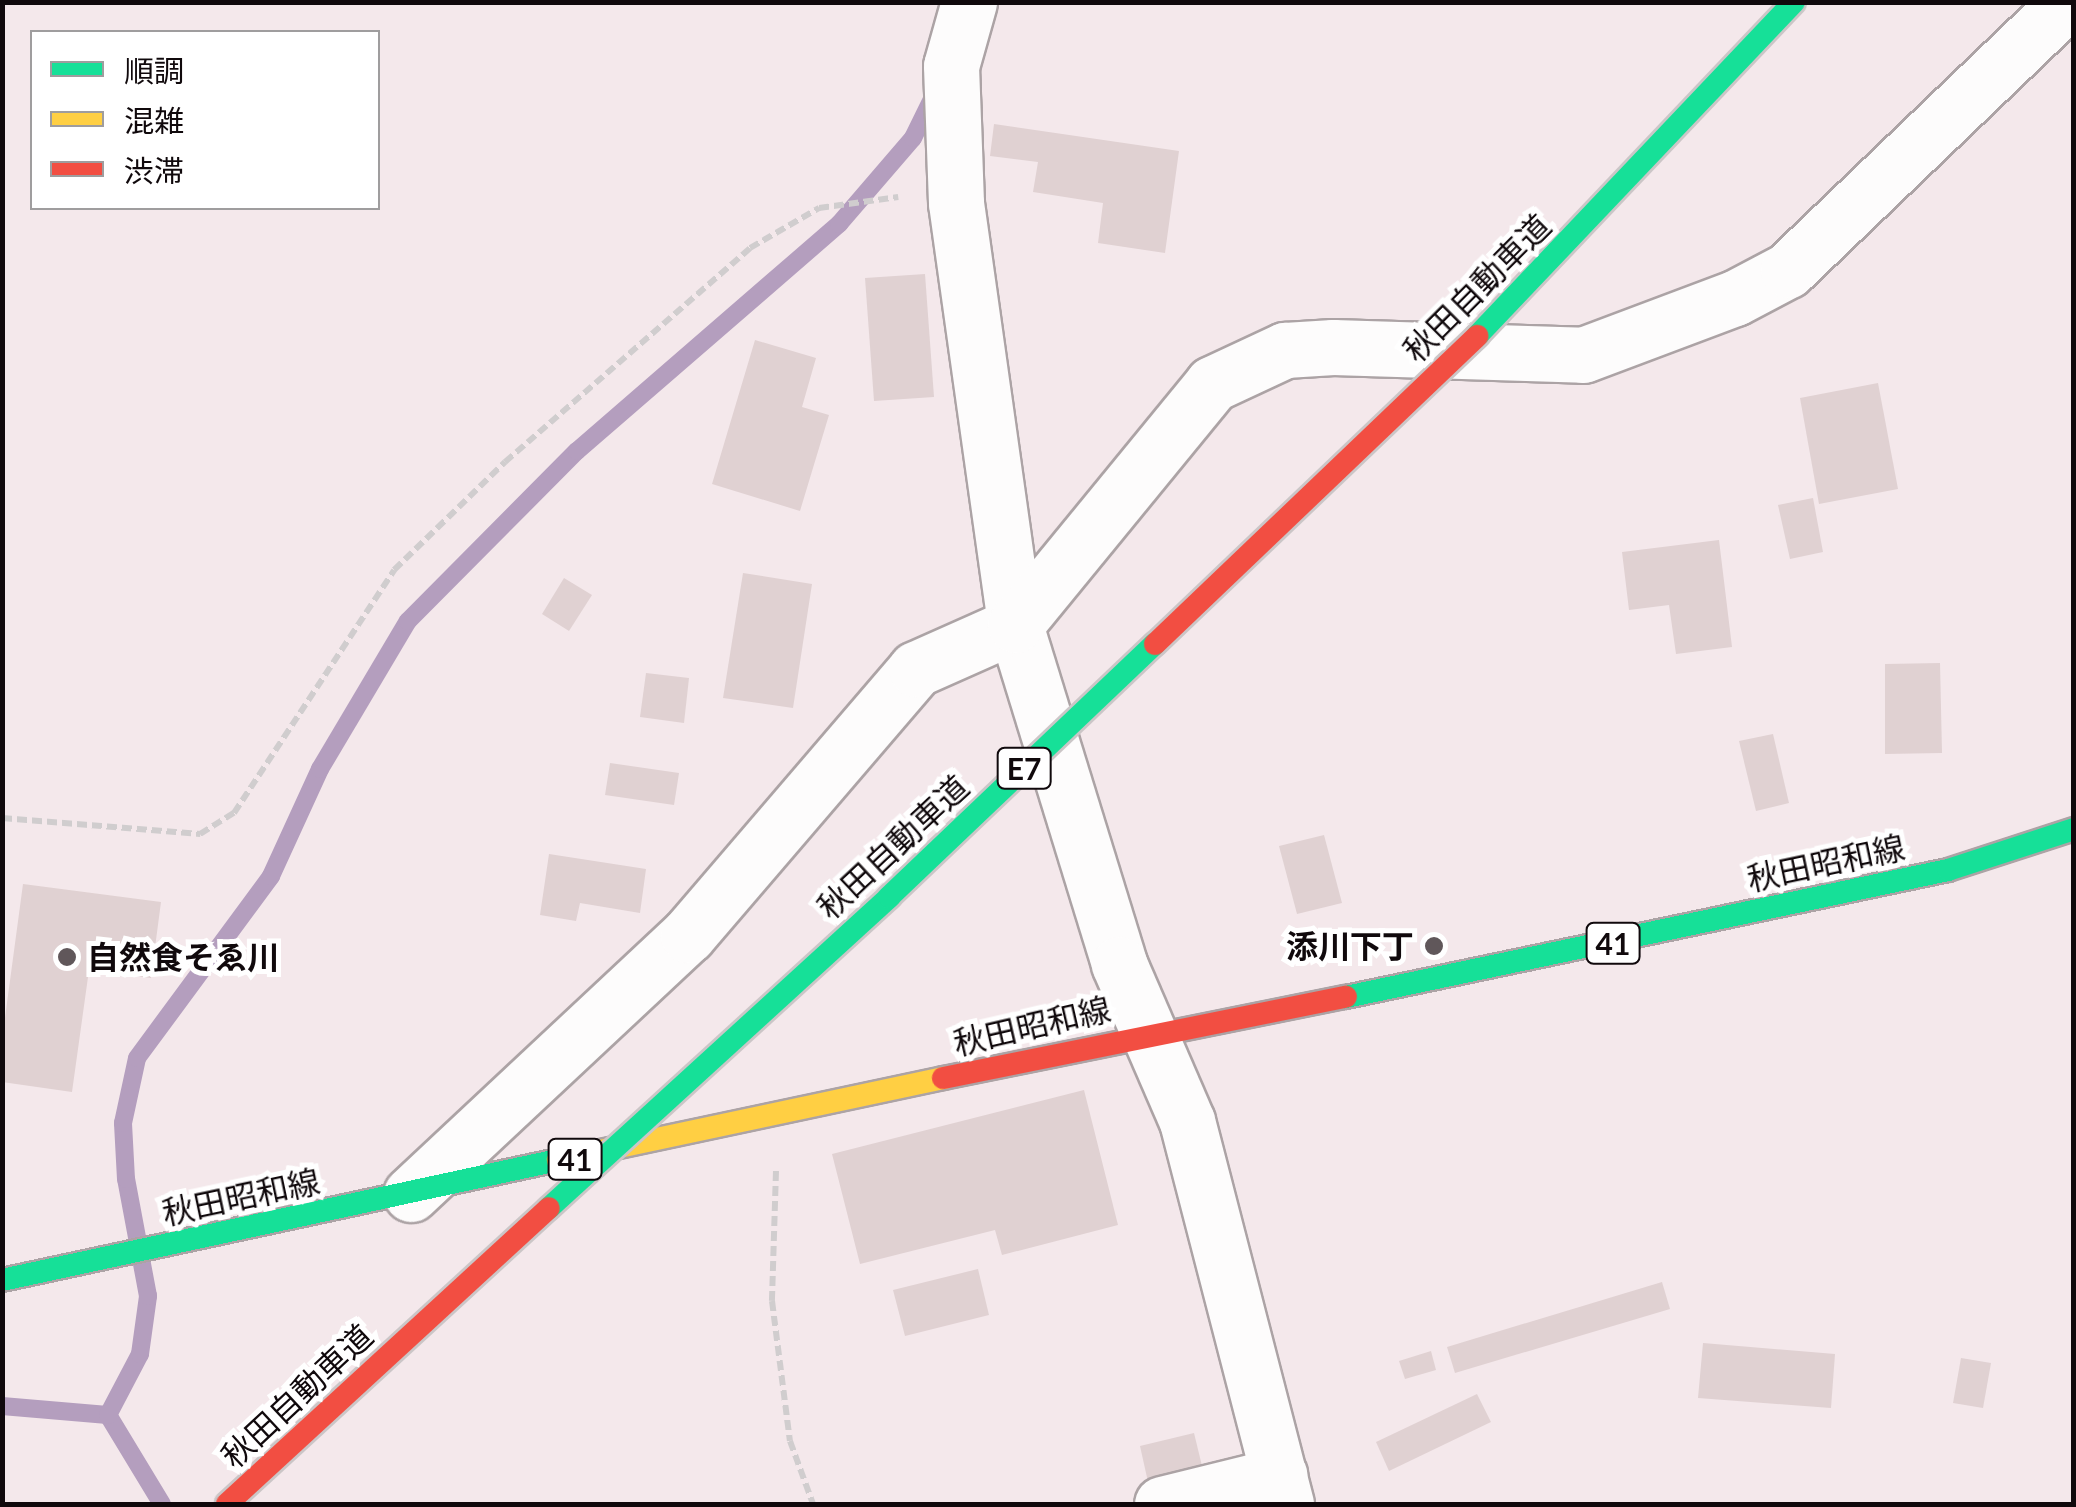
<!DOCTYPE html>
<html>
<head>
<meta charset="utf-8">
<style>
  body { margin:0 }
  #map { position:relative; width:2076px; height:1507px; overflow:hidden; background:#f4e8eb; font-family:Lato,"Noto Sans JP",sans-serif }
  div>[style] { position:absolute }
  .stream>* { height:18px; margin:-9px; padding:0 9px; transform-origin:9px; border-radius:9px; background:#b49ebe }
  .building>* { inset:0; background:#e0d1d2 }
  .path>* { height:6px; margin-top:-3px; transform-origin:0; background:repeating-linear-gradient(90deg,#d0cdce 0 10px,transparent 0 15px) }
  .roads { filter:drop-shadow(2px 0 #aca3a5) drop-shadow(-2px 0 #aca3a5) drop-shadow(0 2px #aca3a5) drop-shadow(0 -2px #aca3a5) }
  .street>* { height:55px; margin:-27.5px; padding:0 27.5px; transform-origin:27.5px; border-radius:27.5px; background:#fdfcfc }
  .fast>* { height:22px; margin:-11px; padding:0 11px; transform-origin:11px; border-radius:11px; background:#16e098 }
  .slow>* { height:22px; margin:-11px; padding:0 11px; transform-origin:11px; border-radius:11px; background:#ffcf43 }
  .jam>* { height:22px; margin:-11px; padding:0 11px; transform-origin:11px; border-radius:11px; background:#f24e42 }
  .bridges { filter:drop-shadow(2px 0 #cbc6c7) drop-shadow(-2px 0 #cbc6c7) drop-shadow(0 2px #cbc6c7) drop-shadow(0 -2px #cbc6c7) }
  .fast-bridge>* { height:22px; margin:-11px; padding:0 11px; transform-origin:11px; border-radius:11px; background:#16e098 }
  .jam-bridge>* { height:22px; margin:-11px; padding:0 11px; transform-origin:11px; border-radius:11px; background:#f24e42 }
  .dots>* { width:28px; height:28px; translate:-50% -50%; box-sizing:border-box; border:5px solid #fff; border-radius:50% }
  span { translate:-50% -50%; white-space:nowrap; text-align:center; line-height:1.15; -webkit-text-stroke:10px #fff; paint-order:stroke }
  .shield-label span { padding:2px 8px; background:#fff; border:2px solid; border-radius:8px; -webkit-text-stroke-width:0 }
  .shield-label { font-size:30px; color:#10090c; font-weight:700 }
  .street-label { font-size:32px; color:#10090c }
  .poi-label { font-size:32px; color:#10090c; font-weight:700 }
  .right { translate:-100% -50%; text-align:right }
  .left { translate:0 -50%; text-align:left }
  .frame { position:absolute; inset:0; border:5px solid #10090c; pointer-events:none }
  .legend { position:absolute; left:30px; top:30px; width:350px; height:180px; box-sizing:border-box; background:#fff; border:2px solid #9f9d9e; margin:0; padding:12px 18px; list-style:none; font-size:30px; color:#10090c }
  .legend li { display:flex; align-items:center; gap:20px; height:50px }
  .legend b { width:50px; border:2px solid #9f9d9e }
</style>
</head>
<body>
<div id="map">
  <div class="stream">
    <i style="left:2px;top:1406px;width:106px;rotate:4.9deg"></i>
    <i style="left:108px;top:1415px;width:104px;rotate:58.8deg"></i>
    <i style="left:108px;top:1415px;width:69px;rotate:-62.3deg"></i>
    <i style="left:140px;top:1354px;width:59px;rotate:-82.1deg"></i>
    <i style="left:148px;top:1296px;width:119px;rotate:-100.6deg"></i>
    <i style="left:126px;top:1179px;width:56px;rotate:-93.1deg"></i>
    <i style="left:123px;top:1123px;width:66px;rotate:-77.8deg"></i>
    <i style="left:137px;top:1058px;width:226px;rotate:-53.6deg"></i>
    <i style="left:271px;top:876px;width:118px;rotate:-65.4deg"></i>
    <i style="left:320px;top:769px;width:172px;rotate:-59.3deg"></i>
    <i style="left:408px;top:621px;width:240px;rotate:-45.2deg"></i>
    <i style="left:577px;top:451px;width:347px;rotate:-40.9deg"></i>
    <i style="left:839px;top:224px;width:113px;rotate:-49.3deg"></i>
    <i style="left:913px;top:138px;width:52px;rotate:-63.9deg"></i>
  </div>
  <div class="building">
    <i style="clip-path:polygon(994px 124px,1179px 151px,1165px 253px,1098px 243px,1103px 203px,1033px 192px,1038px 162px,990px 156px)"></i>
    <i style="clip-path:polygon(925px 274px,934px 397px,874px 401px,865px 278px)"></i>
    <i style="clip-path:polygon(755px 340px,816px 358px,802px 407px,829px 415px,800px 511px,712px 484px)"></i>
    <i style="clip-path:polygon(1878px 383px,1898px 489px,1819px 504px,1800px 398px)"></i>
    <i style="clip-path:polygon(1813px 498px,1823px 552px,1790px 559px,1778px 505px)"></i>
    <i style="clip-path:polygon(1719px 540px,1732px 647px,1676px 654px,1669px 605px,1629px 610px,1622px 552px)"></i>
    <i style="clip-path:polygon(743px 573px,812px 584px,793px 708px,723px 698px)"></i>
    <i style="clip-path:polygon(564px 578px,592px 595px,569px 631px,542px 614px)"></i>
    <i style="clip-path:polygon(1940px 663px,1942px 753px,1885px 754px,1885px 664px)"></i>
    <i style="clip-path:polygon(646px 673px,689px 678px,684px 723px,640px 717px)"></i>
    <i style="clip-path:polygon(1773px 734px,1789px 803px,1756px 811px,1739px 741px)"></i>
    <i style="clip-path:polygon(610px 763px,679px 773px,674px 805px,605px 795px)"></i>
    <i style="clip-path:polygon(1324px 835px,1342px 903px,1297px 914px,1279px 846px)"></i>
    <i style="clip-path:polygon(549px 854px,646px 869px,640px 913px,580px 903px,576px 921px,540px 915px)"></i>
    <i style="clip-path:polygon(23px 884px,161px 902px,151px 978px,89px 970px,72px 1092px,2px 1082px,2px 1040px)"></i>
    <i style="clip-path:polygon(1084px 1090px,1118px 1225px,1002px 1255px,995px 1230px,860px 1264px,832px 1154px)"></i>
    <i style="clip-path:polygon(978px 1269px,989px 1315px,905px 1336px,893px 1290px)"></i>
    <i style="clip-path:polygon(1662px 1282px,1670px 1309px,1455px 1373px,1447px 1347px)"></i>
    <i style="clip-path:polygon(1703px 1343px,1835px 1354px,1831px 1408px,1698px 1398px)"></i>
    <i style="clip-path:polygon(1431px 1351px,1436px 1370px,1405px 1379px,1399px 1361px)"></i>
    <i style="clip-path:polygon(1961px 1358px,1991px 1363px,1983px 1408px,1953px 1403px)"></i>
    <i style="clip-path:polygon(1477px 1394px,1491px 1422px,1389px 1471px,1376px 1442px)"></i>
    <i style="clip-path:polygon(1194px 1433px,1203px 1470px,1148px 1482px,1140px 1446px)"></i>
  </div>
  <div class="path">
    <i style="left:2px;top:818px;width:199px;rotate:4.6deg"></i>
    <i style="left:200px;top:834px;width:40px;rotate:-32deg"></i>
    <i style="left:234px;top:813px;width:291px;rotate:-56.6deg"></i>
    <i style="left:394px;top:570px;width:155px;rotate:-44.2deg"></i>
    <i style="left:505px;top:462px;width:325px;rotate:-41.1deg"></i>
    <i style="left:750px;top:248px;width:80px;rotate:-30.1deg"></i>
    <i style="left:819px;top:208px;width:80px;rotate:-7.9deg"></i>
    <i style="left:776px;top:1171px;width:130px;rotate:91.8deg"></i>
    <i style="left:772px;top:1301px;width:141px;rotate:82.7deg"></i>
    <i style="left:790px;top:1441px;width:67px;rotate:69.9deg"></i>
  </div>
  <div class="roads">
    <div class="street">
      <i style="left:969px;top:2px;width:66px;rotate:105.7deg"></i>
      <i style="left:951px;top:66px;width:137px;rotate:87.9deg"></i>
      <i style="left:956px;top:203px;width:426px;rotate:82deg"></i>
      <i style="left:1015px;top:625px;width:355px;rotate:72.9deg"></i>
      <i style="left:1119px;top:964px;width:171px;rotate:66.6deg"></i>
      <i style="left:1187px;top:1121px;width:396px;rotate:75.5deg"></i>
      <i style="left:411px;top:1194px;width:379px;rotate:-43.1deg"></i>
      <i style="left:688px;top:935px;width:350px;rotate:-49.4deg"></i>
      <i style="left:916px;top:669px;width:108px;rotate:-24deg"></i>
      <i style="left:1015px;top:625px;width:311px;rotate:-50.7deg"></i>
      <i style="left:1212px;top:384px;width:81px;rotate:-25deg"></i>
      <i style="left:1285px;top:350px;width:48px;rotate:-3.6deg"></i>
      <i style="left:1333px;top:347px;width:250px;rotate:1.8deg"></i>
      <i style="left:1583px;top:355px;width:162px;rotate:-20.6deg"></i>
      <i style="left:1735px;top:298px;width:60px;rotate:-27.8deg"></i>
      <i style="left:1788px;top:270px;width:387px;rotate:-43.8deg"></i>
      <i style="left:1162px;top:1504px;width:121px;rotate:-13.9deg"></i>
    </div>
    <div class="fast">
      <i style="left:1346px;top:997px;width:615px;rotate:-11.91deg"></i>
      <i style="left:1948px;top:870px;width:133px;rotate:-18deg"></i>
      <i style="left:2px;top:1280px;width:569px;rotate:-12.18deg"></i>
    </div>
    <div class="slow">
      <i style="left:558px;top:1160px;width:394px;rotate:-12deg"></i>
    </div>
    <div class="jam">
      <i style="left:943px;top:1078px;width:411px;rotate:-11.4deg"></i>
    </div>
  </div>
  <div class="bridges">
    <div class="fast-bridge">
      <i style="left:1477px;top:336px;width:460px;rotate:-46.5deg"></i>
      <i style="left:549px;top:1208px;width:461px;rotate:-42.4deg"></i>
      <i style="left:889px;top:897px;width:367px;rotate:-43.6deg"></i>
    </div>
    <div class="jam-bridge">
      <i style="left:1155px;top:644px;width:446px;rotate:-43.7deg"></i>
      <i style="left:227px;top:1504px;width:437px;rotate:-42.6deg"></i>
    </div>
  </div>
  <div class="dots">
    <i style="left:1434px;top:946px;background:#60575a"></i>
    <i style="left:67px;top:957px;background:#60575a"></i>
  </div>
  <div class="shield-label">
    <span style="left:1024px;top:768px">E7</span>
    <span style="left:1613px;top:943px">41</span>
    <span style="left:575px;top:1159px">41</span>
  </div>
  <div class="street-label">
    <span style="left:1477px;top:288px;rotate:-45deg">秋田自動車道</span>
    <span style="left:893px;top:847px;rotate:-43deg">秋田自動車道</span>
    <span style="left:1826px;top:863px;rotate:-12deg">秋田昭和線</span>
    <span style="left:1032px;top:1026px;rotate:-13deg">秋田昭和線</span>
    <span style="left:241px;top:1197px;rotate:-12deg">秋田昭和線</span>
    <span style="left:297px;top:1396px;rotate:-43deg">秋田自動車道</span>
  </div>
  <div class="poi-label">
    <span class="right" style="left:1414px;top:946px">添川下丁</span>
    <span class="left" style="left:87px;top:957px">自然食そゑ川</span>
  </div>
  <div class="frame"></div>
  <ul class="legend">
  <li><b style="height:12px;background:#16e098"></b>順調</li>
  <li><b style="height:12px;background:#ffcf43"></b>混雑</li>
  <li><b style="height:12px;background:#f24e42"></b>渋滞</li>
  </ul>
</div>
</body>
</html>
